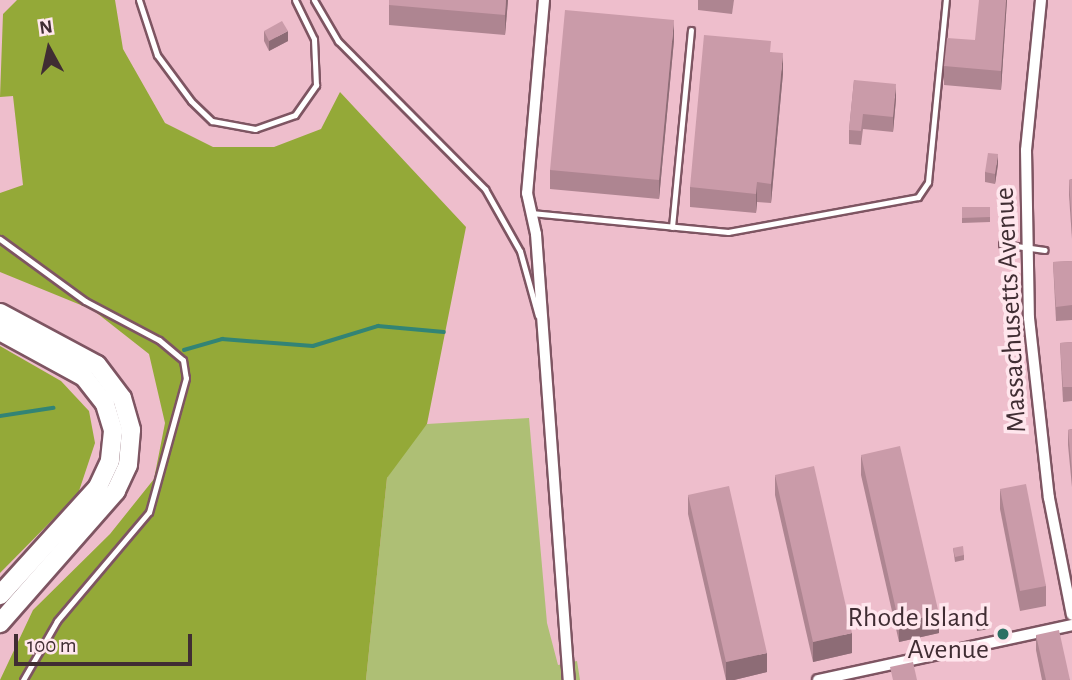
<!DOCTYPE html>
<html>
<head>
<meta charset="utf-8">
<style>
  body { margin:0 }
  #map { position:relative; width:1072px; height:680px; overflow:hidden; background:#eebecc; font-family:"Alegreya Sans",sans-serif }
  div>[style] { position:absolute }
  .green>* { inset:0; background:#aebf75 }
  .forest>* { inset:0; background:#94a938 }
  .stream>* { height:3.5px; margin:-1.75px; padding:0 1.75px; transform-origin:1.75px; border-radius:1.75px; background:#328475 }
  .roads { filter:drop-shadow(2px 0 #7e5562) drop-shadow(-2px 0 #7e5562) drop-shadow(0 2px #7e5562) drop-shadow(0 -2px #7e5562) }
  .lane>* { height:5px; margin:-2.5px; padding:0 2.5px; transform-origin:2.5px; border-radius:2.5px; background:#fff }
  .street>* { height:10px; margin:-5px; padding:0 5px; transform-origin:5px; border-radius:5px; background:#fff }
  .primary>* { height:18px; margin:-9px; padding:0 9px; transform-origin:9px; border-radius:9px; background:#fff }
  .wall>* { inset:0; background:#ae8591 }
  .shaded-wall>* { inset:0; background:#8d6c76 }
  .building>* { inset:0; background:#ca9ba9 }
  .dots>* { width:19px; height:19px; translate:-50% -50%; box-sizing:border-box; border:4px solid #ffe6ed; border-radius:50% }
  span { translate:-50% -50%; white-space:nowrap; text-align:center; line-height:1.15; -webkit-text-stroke:7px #ffe6ed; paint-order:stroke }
  .street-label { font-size:28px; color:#402d33 }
  .poi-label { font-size:28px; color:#402d33 }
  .right { translate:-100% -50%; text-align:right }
  .north { position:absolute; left:14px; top:14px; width:70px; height:70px; -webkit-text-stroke:5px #ffe6ed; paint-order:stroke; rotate:352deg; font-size:19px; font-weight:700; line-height:28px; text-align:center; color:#402d33 }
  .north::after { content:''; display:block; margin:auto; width:24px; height:32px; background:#402d33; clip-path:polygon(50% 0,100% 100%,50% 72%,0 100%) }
  .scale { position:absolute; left:14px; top:634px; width:178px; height:32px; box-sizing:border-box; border:4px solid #402d33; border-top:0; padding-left:9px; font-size:21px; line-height:24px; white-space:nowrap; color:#402d33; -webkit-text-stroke:5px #ffe6ed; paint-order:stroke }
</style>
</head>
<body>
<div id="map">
  <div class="green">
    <i style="clip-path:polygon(529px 418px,547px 623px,558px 665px,577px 661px,580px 680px,366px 680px,387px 478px,402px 453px,427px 424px)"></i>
  </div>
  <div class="forest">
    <i style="clip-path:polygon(17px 0,115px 0,123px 49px,165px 123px,213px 147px,274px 147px,321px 129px,340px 92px,466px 227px,427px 424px,387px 478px,366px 680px,0 680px,33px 610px,110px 534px,154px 479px,165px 423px,149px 354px,93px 310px,0 272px,0 193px,23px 185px,13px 96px,0 97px,3px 14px)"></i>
    <i style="clip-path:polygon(0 346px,61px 381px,89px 411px,95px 443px,78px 494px,0 573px)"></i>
  </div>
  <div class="stream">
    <i style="left:184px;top:350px;width:40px;rotate:-16deg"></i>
    <i style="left:222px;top:339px;width:91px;rotate:4.4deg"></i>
    <i style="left:313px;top:346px;width:68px;rotate:-17.1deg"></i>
    <i style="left:378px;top:326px;width:66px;rotate:5.2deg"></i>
    <i style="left:0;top:416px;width:54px;rotate:-8.6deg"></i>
  </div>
  <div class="roads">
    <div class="lane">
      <i style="left:139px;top:0;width:58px;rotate:71.9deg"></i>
      <i style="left:157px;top:55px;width:57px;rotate:53.5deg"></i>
      <i style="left:191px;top:101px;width:29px;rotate:44deg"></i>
      <i style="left:212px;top:121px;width:44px;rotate:10.5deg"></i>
      <i style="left:255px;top:129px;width:42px;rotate:-19.3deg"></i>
      <i style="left:295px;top:115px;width:37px;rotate:-55deg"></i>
      <i style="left:316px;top:85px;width:46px;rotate:-92.5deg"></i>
      <i style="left:314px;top:39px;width:43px;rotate:-116deg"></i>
      <i style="left:314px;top:0;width:48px;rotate:59.7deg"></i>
      <i style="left:338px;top:41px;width:209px;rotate:45.2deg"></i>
      <i style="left:485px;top:189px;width:71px;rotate:60.6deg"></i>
      <i style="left:520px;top:251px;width:67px;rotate:74.5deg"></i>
      <i style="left:531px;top:213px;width:198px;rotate:5.5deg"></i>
      <i style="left:728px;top:232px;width:193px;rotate:-10.4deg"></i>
      <i style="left:918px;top:197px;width:18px;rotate:-56deg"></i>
      <i style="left:928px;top:182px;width:183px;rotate:-84.4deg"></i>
      <i style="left:672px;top:227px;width:198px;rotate:-84.5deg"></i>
      <i style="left:0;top:239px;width:105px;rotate:36.1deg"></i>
      <i style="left:85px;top:301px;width:84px;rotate:27.8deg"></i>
      <i style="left:159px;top:340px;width:31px;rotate:40deg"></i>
      <i style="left:183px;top:360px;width:18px;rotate:81deg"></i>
      <i style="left:186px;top:378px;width:139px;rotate:105.4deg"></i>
      <i style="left:149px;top:512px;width:143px;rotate:130.2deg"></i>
      <i style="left:57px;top:621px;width:68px;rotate:120deg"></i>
      <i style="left:1002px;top:244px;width:43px;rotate:7.9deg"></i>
    </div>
    <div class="street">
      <i style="left:544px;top:0;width:194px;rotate:95deg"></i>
      <i style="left:527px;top:193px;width:42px;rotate:77.6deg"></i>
      <i style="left:536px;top:234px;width:447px;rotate:85.8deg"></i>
      <i style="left:1041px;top:0;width:151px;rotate:95.7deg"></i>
      <i style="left:1026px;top:150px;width:168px;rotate:89deg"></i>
      <i style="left:1029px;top:318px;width:181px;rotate:83.7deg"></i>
      <i style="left:1049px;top:498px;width:119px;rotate:78.9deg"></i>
      <i style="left:818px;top:680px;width:260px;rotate:-12.2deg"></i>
    </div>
    <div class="primary">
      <i style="left:0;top:313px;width:110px;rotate:28.2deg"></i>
      <i style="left:97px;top:365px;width:41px;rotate:52.9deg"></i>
      <i style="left:122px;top:398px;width:33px;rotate:74deg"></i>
      <i style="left:131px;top:430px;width:35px;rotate:95deg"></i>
      <i style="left:128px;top:465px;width:29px;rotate:115deg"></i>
      <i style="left:116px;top:491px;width:176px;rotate:131.3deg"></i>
      <i style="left:0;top:331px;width:96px;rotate:28.7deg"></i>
      <i style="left:84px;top:377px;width:34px;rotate:52deg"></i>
      <i style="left:105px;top:404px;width:28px;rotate:73deg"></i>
      <i style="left:113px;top:431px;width:30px;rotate:96deg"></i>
      <i style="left:110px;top:461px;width:29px;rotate:115deg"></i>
      <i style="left:98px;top:487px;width:146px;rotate:132.2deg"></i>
    </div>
  </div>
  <div class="wall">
    <i style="clip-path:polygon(508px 0,505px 35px,389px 25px,389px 5px)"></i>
    <i style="clip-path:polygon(698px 0,734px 0,732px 14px,698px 10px)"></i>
    <i style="clip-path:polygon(1007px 0,1001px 90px,944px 85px,944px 66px,975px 40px)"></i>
    <i style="clip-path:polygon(264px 31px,288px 41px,269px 51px,264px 41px)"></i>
    <i style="clip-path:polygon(674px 40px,659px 199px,550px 189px,550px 170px)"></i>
    <i style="clip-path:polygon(771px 52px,783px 73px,771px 203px,757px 202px,756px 213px,690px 207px,690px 187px)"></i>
    <i style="clip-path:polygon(854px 80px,896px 99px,893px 132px,863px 129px,861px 145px,849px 144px,849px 130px)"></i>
    <i style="clip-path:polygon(998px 164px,995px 184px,985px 182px,985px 172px)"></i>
    <i style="clip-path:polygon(1072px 179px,1072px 239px,1069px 195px,1069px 180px)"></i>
    <i style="clip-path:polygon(962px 207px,990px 207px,990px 222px,962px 223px)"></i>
    <i style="clip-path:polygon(1072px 261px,1072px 320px,1056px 321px,1053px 262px)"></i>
    <i style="clip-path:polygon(1072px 342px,1072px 401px,1063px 402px,1060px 343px)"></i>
    <i style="clip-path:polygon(1072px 429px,1072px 487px,1068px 445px,1068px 430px)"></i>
    <i style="clip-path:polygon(861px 455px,939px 633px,899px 642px,861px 475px)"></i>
    <i style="clip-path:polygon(775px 475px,852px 653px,813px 662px,775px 495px)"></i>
    <i style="clip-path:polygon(1000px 489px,1046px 586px,1046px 606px,1020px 611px,1000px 509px)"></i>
    <i style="clip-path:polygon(688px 495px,767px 672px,734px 680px,726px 680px,688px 514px)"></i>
    <i style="clip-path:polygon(953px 548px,964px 555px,964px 560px,955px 562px)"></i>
    <i style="clip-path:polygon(1036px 635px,1070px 680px,1042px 680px,1036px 650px)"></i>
  </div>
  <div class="shaded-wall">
    <i style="clip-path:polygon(506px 0,508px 0,505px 35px,505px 15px)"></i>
    <i style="clip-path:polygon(1006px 0,1007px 0,1001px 90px,1001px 71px)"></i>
    <i style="clip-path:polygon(674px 20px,674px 40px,659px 199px,659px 180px)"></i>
    <i style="clip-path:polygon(288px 31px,288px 41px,269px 51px,269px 41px)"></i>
    <i style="clip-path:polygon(783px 53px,783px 73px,771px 203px,771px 184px)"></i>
    <i style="clip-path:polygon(896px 84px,896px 99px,893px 132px,893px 117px)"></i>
    <i style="clip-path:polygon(998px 154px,998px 164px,995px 184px,995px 174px)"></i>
    <i style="clip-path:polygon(757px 182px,757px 202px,756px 213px,756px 194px)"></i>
    <i style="clip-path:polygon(939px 614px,939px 633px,899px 642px,899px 623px)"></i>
    <i style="clip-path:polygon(990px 624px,990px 629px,977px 631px,977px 626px)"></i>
    <i style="clip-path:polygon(852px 633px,852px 653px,813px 662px,813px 642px)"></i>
    <i style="clip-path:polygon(767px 653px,767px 672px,734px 680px,726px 680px,726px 662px)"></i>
  </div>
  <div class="building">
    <i style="clip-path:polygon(389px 0,506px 0,505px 15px,389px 5px)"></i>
    <i style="clip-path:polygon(979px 0,1006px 0,1001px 71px,944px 66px,947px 38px,975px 40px)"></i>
    <i style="clip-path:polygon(565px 10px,674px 20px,659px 180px,550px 170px)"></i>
    <i style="clip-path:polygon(282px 21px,288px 31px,269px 41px,264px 31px)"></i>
    <i style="clip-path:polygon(704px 35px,771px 41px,770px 52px,783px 53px,771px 184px,757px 182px,756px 194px,690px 187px)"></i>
    <i style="clip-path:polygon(854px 80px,896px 84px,893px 117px,863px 114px,861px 131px,849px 130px)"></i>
    <i style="clip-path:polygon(988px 153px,998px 154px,995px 174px,985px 172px)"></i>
    <i style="clip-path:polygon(1072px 179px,1072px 224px,1069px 180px)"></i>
    <i style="clip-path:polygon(962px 207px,990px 207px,990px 217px,962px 218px)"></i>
    <i style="clip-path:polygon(1072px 261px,1072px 305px,1056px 307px,1053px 262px)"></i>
    <i style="clip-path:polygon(1072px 342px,1072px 387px,1063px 387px,1060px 343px)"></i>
    <i style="clip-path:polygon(1072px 429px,1072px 472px,1068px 430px)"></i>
    <i style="clip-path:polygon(900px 446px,939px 614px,899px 623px,861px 455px)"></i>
    <i style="clip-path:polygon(814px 466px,852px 633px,813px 642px,775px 475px)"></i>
    <i style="clip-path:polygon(1026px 484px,1046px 586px,1020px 591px,1000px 489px)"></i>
    <i style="clip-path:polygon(729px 486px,767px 653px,726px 662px,688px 495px)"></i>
    <i style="clip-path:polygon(963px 546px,964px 555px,955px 557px,953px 548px)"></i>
    <i style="clip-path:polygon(988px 614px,990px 624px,977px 626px,975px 616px)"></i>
    <i style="clip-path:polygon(1059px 630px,1070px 680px,1046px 680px,1036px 635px)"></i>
    <i style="clip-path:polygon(913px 662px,917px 680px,893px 680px,890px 667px)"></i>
  </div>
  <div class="dots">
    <i style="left:1003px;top:634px;background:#2d7164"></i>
  </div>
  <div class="street-label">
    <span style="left:1011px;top:310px;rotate:-93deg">Massachusetts Avenue</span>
  </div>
  <div class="poi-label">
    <span class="right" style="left:989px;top:634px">Rhode Island<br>Avenue</span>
  </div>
  <div class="north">N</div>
  <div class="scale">100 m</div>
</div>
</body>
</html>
